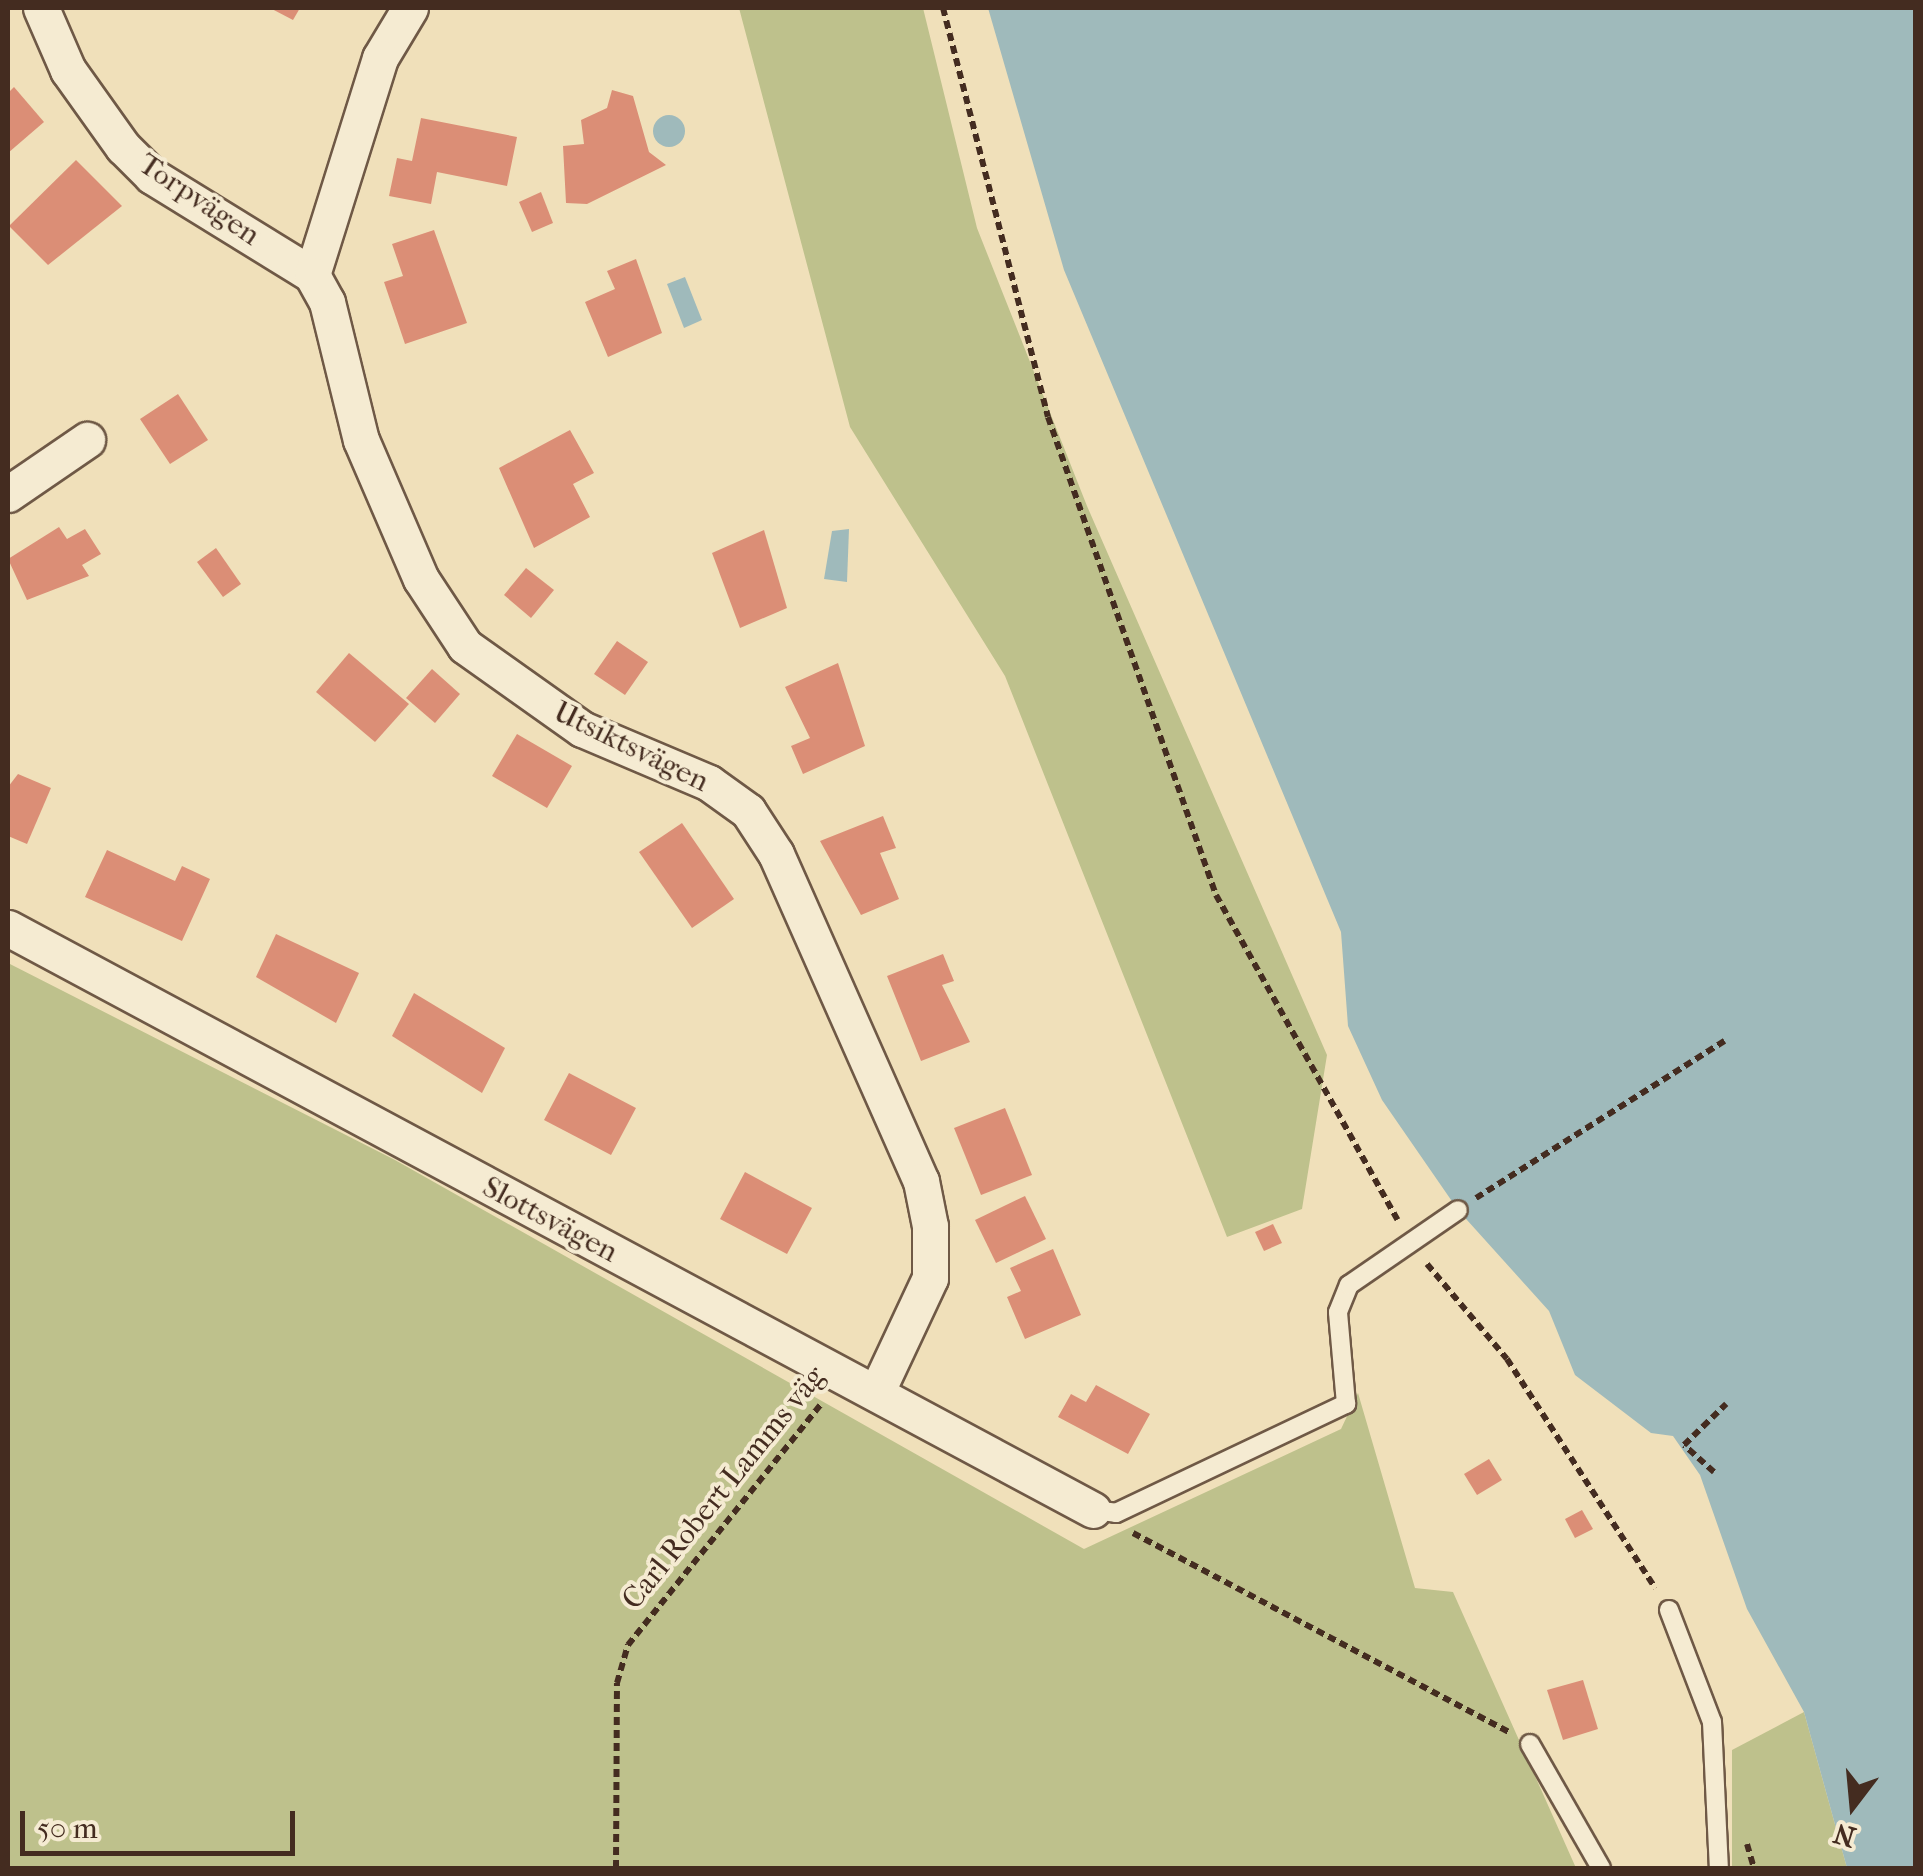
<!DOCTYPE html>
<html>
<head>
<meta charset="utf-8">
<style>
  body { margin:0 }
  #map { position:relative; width:1923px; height:1876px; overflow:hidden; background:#f0e0ba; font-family:"IM FELL French Canon",serif }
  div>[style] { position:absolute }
  .green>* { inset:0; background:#bec18c }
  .water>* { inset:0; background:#9fbabb }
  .round { border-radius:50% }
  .building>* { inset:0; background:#db8e76 }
  .path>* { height:6px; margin-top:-3px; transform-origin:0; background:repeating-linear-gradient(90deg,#442c20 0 8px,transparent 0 13px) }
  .roads { filter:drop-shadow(2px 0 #6f5946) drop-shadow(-2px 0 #6f5946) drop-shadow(0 2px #6f5946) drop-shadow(0 -2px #6f5946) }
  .service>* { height:18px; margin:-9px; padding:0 9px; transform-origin:9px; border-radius:9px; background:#f5ebd2 }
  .minor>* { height:35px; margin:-17.5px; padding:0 17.5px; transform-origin:17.5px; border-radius:17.5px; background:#f5ebd2 }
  span { translate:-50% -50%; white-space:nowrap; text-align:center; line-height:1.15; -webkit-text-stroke:8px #f5ebd2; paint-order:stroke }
  .street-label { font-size:30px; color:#442c20 }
  .frame { position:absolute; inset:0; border:10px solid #442c20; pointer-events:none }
  .north { position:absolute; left:1803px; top:1756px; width:100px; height:100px; -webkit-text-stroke:8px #f5ebd2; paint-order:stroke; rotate:196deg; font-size:28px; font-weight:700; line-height:40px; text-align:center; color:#442c20 }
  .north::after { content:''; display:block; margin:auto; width:35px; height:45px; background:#442c20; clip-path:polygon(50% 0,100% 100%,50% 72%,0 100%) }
  .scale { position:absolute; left:20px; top:1811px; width:275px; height:45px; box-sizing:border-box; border:5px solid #442c20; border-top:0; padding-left:12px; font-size:30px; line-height:35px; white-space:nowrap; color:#442c20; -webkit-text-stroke:8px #f5ebd2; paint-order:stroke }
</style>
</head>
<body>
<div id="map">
  <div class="green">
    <i style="clip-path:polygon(739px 8px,923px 8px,977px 228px,1087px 506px,1327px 1055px,1302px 1209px,1227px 1237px,1005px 676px,850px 427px)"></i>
    <i style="clip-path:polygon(8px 963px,395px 1160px,1084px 1549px,1341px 1429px,1358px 1393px,1415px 1588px,1453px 1592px,1576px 1868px,8px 1868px)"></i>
    <i style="clip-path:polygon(1804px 1712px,1847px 1868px,1732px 1868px,1732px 1750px)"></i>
  </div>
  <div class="water">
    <i style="clip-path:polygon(988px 8px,1915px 8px,1915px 1868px,1847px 1868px,1804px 1712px,1747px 1609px,1700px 1475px,1673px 1436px,1651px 1433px,1575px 1375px,1549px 1311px,1458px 1210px,1382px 1100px,1348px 1026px,1341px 932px,1064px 270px)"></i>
    <i class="round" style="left:653px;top:115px;width:32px;height:32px"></i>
    <i style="clip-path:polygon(685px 277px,702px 320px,684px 328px,667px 284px)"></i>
    <i style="clip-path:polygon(849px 529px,847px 582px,824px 579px,832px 531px)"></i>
  </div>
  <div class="building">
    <i style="clip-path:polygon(270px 8px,300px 8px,293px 20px)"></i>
    <i style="clip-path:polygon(14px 87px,44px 122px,8px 153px,8px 93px)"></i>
    <i style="clip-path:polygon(612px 90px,633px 96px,649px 152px,666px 165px,587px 204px,566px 203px,563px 146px,584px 144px,581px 120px,607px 108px)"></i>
    <i style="clip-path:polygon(421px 118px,517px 137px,507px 186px,437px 172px,431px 204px,389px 196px,397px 158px,412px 161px)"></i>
    <i style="clip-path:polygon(76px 160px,122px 206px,48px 265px,9px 226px)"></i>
    <i style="clip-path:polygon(541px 192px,553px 223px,532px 232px,519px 202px)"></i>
    <i style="clip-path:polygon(434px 230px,467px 323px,405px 344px,384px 282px,403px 276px,392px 244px)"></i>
    <i style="clip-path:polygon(636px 259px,662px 333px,608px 357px,585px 302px,615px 289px,607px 271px)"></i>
    <i style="clip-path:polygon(178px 394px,208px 440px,170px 464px,140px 419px)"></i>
    <i style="clip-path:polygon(570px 430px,594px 473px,573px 484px,590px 517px,534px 548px,499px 468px)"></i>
    <i style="clip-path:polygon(59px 527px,67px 539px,85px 529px,101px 554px,82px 565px,89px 576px,27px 600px,8px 559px)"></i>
    <i style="clip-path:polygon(764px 530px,787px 608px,740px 628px,712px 553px)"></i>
    <i style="clip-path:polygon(216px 548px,241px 584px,223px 597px,197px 562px)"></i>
    <i style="clip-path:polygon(526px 568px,554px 590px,531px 618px,504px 595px)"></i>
    <i style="clip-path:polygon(617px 641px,648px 662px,625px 695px,594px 674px)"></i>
    <i style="clip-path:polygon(349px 653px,409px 704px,375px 742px,316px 692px)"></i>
    <i style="clip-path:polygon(838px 663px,865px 746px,803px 774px,791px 746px,810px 738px,785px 687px)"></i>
    <i style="clip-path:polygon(432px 669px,460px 694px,435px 723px,406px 698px)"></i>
    <i style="clip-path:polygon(517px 734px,572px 766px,547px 808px,492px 776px)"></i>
    <i style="clip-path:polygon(18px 774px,51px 788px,27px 844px,8px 836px,8px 787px)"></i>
    <i style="clip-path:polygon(883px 816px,896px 848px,880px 853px,899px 899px,861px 915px,820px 841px)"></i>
    <i style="clip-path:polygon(682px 823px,734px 899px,692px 928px,639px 852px)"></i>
    <i style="clip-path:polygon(107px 850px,175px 881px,182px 866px,210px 879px,182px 941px,85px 897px)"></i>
    <i style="clip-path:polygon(276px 934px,359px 973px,336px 1023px,256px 977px)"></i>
    <i style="clip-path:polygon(943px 954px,954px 981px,942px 985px,970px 1042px,921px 1061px,887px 976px)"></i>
    <i style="clip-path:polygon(414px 993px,505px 1048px,482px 1093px,392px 1036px)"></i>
    <i style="clip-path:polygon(569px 1073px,636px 1108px,611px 1155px,544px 1120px)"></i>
    <i style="clip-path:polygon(1005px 1108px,1032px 1175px,981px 1195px,954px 1128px)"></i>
    <i style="clip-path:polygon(745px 1172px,812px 1208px,787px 1254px,720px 1219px)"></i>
    <i style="clip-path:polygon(1025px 1196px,1046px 1239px,996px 1263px,975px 1220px)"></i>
    <i style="clip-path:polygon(1273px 1224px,1282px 1243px,1264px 1251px,1255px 1232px)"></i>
    <i style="clip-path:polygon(1053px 1249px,1081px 1315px,1025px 1339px,1007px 1297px,1021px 1291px,1010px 1268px)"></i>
    <i style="clip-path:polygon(1096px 1385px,1150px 1414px,1128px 1454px,1058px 1417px,1071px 1394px,1086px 1402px)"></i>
    <i style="clip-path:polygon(1489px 1459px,1502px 1480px,1477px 1495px,1464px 1474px)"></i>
    <i style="clip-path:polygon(1582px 1510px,1593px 1529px,1575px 1538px,1565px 1519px)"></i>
    <i style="clip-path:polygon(1583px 1680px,1598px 1729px,1563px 1740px,1547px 1690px)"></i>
  </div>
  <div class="path">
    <i style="left:943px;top:8px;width:422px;rotate:75.6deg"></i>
    <i style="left:1048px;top:417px;width:507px;rotate:70.64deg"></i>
    <i style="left:1216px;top:895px;width:372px;rotate:60.8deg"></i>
    <i style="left:1476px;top:1198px;width:294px;rotate:-32.3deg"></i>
    <i style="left:1427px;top:1264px;width:124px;rotate:49.9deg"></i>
    <i style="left:1507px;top:1359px;width:273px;rotate:57.1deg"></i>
    <i style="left:1714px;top:1472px;width:40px;rotate:-138deg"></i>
    <i style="left:1684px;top:1445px;width:59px;rotate:-44.3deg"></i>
    <i style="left:1133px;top:1533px;width:428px;rotate:27.9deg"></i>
    <i style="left:1747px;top:1844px;width:25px;rotate:74deg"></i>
    <i style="left:616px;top:1868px;width:185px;rotate:-89.7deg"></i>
    <i style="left:617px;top:1683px;width:40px;rotate:-74deg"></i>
    <i style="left:628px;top:1645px;width:309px;rotate:-51.3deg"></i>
  </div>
  <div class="roads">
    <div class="service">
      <i style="left:1093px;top:1510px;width:23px;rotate:7deg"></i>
      <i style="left:1116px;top:1513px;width:255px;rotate:-25.4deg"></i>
      <i style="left:1346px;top:1404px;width:92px;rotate:-95deg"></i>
      <i style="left:1338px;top:1312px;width:29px;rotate:-68deg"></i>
      <i style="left:1349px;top:1285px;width:132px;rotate:-34.5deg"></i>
      <i style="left:1669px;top:1610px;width:120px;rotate:69deg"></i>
      <i style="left:1712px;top:1722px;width:146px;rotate:87.3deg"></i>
      <i style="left:1530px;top:1744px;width:143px;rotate:60.2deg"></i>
    </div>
    <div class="minor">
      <i style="left:41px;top:8px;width:68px;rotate:66.5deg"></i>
      <i style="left:68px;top:70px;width:95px;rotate:54.5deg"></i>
      <i style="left:123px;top:147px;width:41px;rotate:45deg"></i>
      <i style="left:152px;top:176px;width:188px;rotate:31.7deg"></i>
      <i style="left:410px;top:8px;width:58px;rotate:121deg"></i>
      <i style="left:380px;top:58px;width:227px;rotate:107.4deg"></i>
      <i style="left:312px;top:275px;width:31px;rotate:61deg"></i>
      <i style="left:327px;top:302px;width:142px;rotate:76.2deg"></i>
      <i style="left:361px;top:440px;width:151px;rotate:66.7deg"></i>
      <i style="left:421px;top:579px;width:80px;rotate:56.7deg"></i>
      <i style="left:465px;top:646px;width:143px;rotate:35.4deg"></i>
      <i style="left:582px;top:729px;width:138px;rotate:23deg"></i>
      <i style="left:709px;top:783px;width:48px;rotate:35.7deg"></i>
      <i style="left:748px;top:811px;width:51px;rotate:56.9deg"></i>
      <i style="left:776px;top:854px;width:358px;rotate:66.1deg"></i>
      <i style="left:921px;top:1181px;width:46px;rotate:78.7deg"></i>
      <i style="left:930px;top:1226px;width:52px;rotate:90deg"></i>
      <i style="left:930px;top:1278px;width:125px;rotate:115.1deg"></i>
      <i style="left:8px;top:494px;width:96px;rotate:-34.4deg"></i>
      <i style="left:8px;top:928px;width:1231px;rotate:28.21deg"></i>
    </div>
  </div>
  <div class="street-label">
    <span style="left:199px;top:200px;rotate:34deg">Torpvägen</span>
    <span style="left:631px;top:747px;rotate:26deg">Utsiktsvägen</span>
    <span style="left:550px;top:1220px;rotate:28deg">Slottsvägen</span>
    <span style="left:724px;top:1488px;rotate:-51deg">Carl Robert Lamms väg</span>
  </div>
  <div class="frame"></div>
  <div class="north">N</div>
  <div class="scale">50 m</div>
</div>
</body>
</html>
